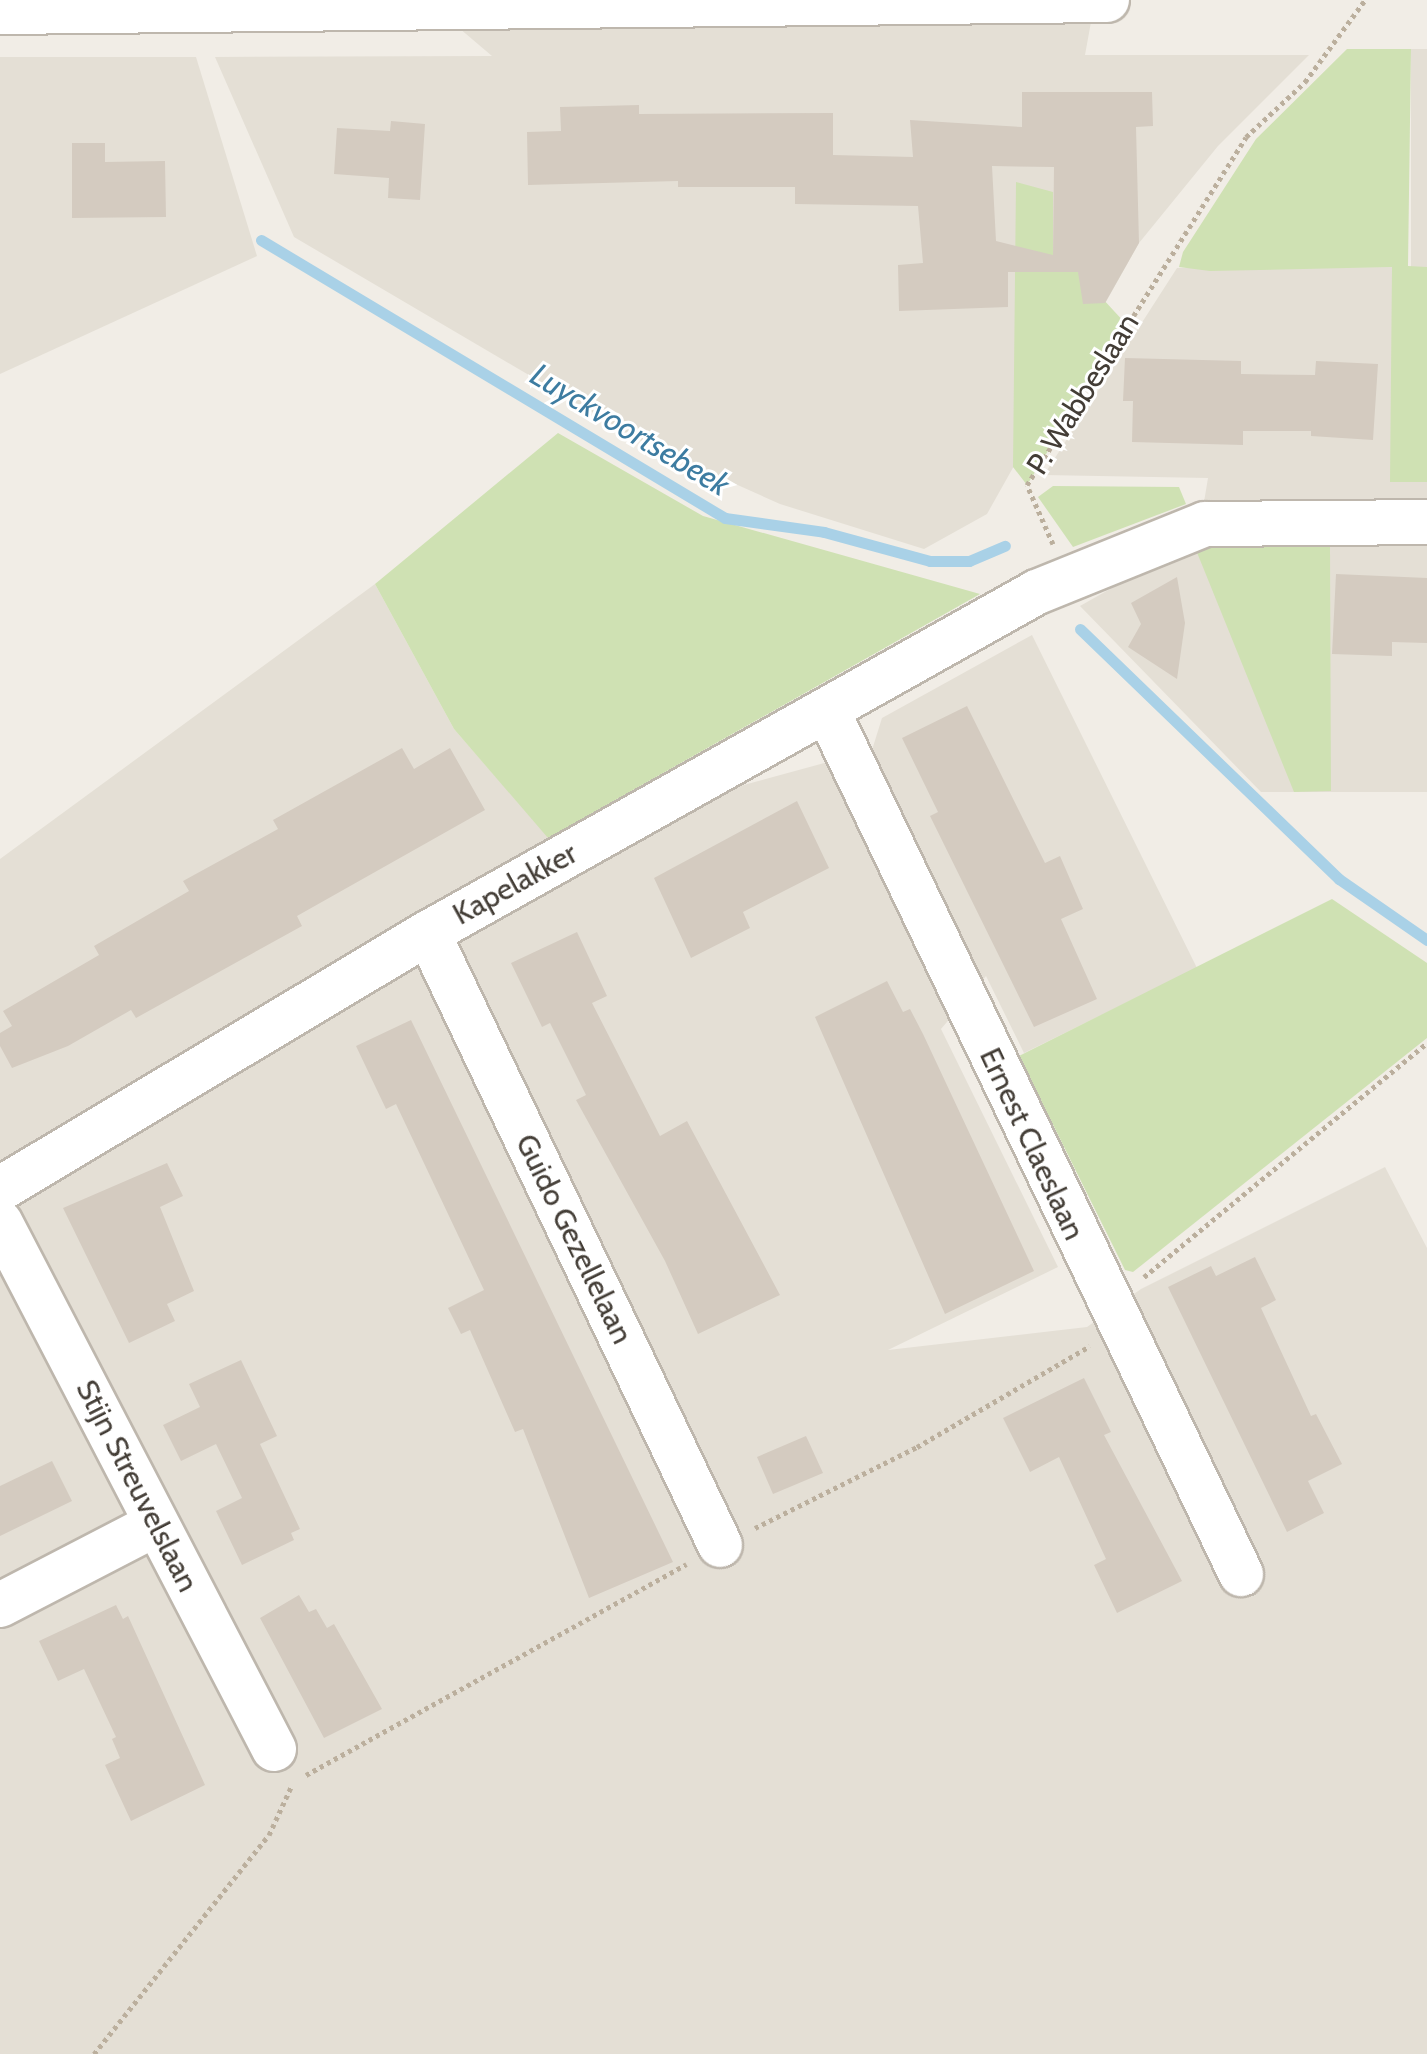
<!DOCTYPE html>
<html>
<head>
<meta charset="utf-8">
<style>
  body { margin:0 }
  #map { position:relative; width:1427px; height:2054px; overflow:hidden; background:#f1ede6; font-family:Cabin,sans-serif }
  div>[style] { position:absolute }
  .residential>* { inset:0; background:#e4dfd5 }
  .green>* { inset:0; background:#cfe1b3 }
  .stream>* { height:11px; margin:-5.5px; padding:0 5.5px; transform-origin:5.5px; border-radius:5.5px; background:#a9d1e7 }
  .building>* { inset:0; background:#d4cbc0 }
  .path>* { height:5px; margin-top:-2.5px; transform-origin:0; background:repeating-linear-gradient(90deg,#bbaf9d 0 4px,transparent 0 8px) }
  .roads { filter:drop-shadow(2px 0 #beb7ad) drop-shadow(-2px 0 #beb7ad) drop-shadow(0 2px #beb7ad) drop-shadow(0 -2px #beb7ad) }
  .minor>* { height:44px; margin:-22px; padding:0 22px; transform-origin:22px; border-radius:22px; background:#fff }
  span { translate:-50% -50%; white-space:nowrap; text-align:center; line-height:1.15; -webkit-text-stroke:6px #fff; paint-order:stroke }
  .street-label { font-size:30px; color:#433d36 }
  .water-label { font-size:32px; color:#3d7ca1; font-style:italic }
</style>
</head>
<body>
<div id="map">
  <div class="residential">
    <i style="clip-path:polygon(426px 0,1095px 0,1085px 55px,1309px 55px,1218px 146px,1139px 243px,987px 514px,924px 549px,780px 504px,648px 445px,294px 237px,215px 57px,492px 56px)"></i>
    <i style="clip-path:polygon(1411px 49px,1427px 49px,1427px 792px,1261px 792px,1080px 606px,1165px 558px,1196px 550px,1208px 478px,1044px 475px,1177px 268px,1411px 267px)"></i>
    <i style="clip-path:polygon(0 57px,196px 57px,257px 256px,0 374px)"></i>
    <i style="clip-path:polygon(375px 584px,454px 729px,549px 838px,872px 750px,882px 718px,1032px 635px,1197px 968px,1024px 1053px,986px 976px,941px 1029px,1058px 1267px,888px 1350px,1087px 1327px,1141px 1289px,1385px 1167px,1427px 1248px,1427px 2054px,0 2054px,0 859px)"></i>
  </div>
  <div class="green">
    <i style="clip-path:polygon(1347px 49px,1411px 49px,1408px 266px,1427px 267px,1427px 482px,1390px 482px,1392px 267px,1210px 271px,1179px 267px,1183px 252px,1256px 139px)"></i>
    <i style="clip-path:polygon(1016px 182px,1053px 192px,1053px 271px,1078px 272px,1126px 324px,1027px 485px,1013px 467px)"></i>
    <i style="clip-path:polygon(558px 433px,703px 516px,980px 594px,548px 838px,454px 729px,375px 584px)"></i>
    <i style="clip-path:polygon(1053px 486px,1179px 487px,1186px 504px,1073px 547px,1038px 497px)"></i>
    <i style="clip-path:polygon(1221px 545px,1330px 547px,1331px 791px,1294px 792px,1196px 550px)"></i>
    <i style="clip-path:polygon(1332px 899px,1427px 963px,1427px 1038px,1133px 1272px,1125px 1270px,1019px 1056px)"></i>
  </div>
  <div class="stream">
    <i style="left:261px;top:240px;width:541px;rotate:30.93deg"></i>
    <i style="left:725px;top:518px;width:100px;rotate:8deg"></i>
    <i style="left:824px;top:532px;width:110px;rotate:15.3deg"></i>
    <i style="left:930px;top:561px;width:39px"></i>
    <i style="left:969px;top:561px;width:39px;rotate:-23deg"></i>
    <i style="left:1080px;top:629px;width:360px;rotate:44deg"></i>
    <i style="left:1339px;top:879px;width:107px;rotate:34.7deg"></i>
  </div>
  <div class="building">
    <i style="clip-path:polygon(evenodd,1022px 92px,1152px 92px,1153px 126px,1136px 127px,1139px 243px,1105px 303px,1083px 304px,1078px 272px,1008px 272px,1008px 307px,899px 311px,898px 265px,923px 263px,918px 206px,795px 204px,795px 187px,678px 187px,678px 181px,528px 185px,527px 132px,561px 131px,560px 107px,639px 105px,639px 114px,833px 113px,833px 155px,913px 157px,910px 120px,1022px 127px,1022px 92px,992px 166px,1054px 167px,1053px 255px,996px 241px,992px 166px)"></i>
    <i style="clip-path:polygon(391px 121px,425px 124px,420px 200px,388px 198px,389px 178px,334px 174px,337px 128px,390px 131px)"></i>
    <i style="clip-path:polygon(72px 143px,105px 143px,105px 162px,165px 161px,166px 217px,72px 218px)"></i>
    <i style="clip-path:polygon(1125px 358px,1241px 361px,1241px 374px,1315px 375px,1316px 361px,1378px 364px,1373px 440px,1311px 436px,1311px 431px,1243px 431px,1243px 445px,1132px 442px,1133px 401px,1123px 401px)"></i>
    <i style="clip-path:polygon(1336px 574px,1427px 578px,1427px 643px,1392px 642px,1392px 656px,1332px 654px)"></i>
    <i style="clip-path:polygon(1177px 577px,1185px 623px,1177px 679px,1128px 647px,1141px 624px,1131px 603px)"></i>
    <i style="clip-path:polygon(967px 706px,1045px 863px,1060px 856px,1083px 909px,1061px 919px,1097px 999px,1034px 1027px,930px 816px,938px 812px,902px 738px)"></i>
    <i style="clip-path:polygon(402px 748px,414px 769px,450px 748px,485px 810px,297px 916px,302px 926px,136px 1018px,131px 1010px,68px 1046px,12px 1068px,0 1046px,0 1033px,12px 1026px,3px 1011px,99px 955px,94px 946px,189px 891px,183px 881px,278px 829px,273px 820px)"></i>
    <i style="clip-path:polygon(797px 801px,829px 868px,743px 912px,750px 928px,691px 958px,654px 878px)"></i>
    <i style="clip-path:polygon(577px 932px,607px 996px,592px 1003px,660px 1136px,687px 1121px,780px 1295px,698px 1334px,665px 1261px,576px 1100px,586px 1095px,550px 1023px,542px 1027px,511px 963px)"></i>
    <i style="clip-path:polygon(887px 981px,903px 1012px,910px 1009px,923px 1034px,1034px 1271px,945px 1314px,815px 1017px)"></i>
    <i style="clip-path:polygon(411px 1020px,673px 1562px,589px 1598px,523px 1429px,515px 1432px,470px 1330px,461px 1334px,448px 1308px,484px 1290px,396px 1104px,386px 1109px,356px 1046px)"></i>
    <i style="clip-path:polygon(167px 1163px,183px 1196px,160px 1207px,194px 1291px,167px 1304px,175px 1321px,129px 1343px,63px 1208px)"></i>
    <i style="clip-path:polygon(1255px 1257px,1276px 1300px,1261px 1308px,1311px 1416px,1316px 1414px,1342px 1464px,1308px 1481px,1324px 1513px,1287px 1532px,1168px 1287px,1211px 1266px,1216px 1276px)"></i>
    <i style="clip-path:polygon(241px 1360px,277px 1436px,260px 1444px,300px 1529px,291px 1533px,294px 1540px,242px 1565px,216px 1511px,242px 1498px,216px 1444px,181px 1461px,163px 1425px,200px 1407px,189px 1384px)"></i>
    <i style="clip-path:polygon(1084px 1378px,1111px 1432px,1104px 1435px,1182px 1581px,1117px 1613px,1094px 1565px,1106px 1559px,1059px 1457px,1030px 1472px,1003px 1418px)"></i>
    <i style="clip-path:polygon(806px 1436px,823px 1473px,773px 1494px,757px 1457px)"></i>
    <i style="clip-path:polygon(52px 1461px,72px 1501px,0 1536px,0 1486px)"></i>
    <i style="clip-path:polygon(299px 1595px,309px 1612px,316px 1609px,327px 1628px,334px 1624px,382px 1709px,324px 1738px,260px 1618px)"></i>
    <i style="clip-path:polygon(116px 1605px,123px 1619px,128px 1616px,205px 1785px,131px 1821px,105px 1765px,120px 1758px,112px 1739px,116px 1737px,84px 1669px,58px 1681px,39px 1641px)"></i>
  </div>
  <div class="path">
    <i style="left:1053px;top:544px;width:64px;rotate:-113.8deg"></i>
    <i style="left:1027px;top:485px;width:411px;rotate:-57.8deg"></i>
    <i style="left:1246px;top:137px;width:81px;rotate:-43deg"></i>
    <i style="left:1305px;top:82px;width:102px;rotate:-53.8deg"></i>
    <i style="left:1144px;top:1277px;width:367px;rotate:-39.6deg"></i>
    <i style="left:755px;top:1528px;width:181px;rotate:-26.6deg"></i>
    <i style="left:917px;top:1447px;width:200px;rotate:-30.3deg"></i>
    <i style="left:306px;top:1775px;width:435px;rotate:-29deg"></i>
    <i style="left:94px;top:2054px;width:280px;rotate:-51.4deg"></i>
    <i style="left:269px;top:1835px;width:55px;rotate:-65.3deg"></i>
  </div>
  <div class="roads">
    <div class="minor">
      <i style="left:0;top:12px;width:1107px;rotate:-0.62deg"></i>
      <i style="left:828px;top:712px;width:956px;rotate:64.4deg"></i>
      <i style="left:428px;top:933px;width:678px;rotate:64.49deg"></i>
      <i style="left:0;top:1189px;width:499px;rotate:-30.9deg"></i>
      <i style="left:428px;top:933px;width:698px;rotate:-29.25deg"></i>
      <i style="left:1037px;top:592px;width:181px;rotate:-22deg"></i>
      <i style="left:1205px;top:524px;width:222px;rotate:-0.5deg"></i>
      <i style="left:0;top:1222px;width:594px;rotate:62.53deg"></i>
      <i style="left:0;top:1605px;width:176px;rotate:-27.4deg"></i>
    </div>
  </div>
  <div class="street-label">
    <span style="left:1083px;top:394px;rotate:-58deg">P. Wabbeslaan</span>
    <span style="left:515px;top:884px;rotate:-29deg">Kapelakker</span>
    <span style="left:1032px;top:1144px;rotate:65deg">Ernest Claeslaan</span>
    <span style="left:574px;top:1239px;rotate:64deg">Guido Gezellelaan</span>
    <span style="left:137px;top:1486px;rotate:63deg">Stijn Streuvelslaan</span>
  </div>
  <div class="water-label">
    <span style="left:630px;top:430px;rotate:31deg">Luyckvoortsebeek</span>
  </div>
</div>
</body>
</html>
